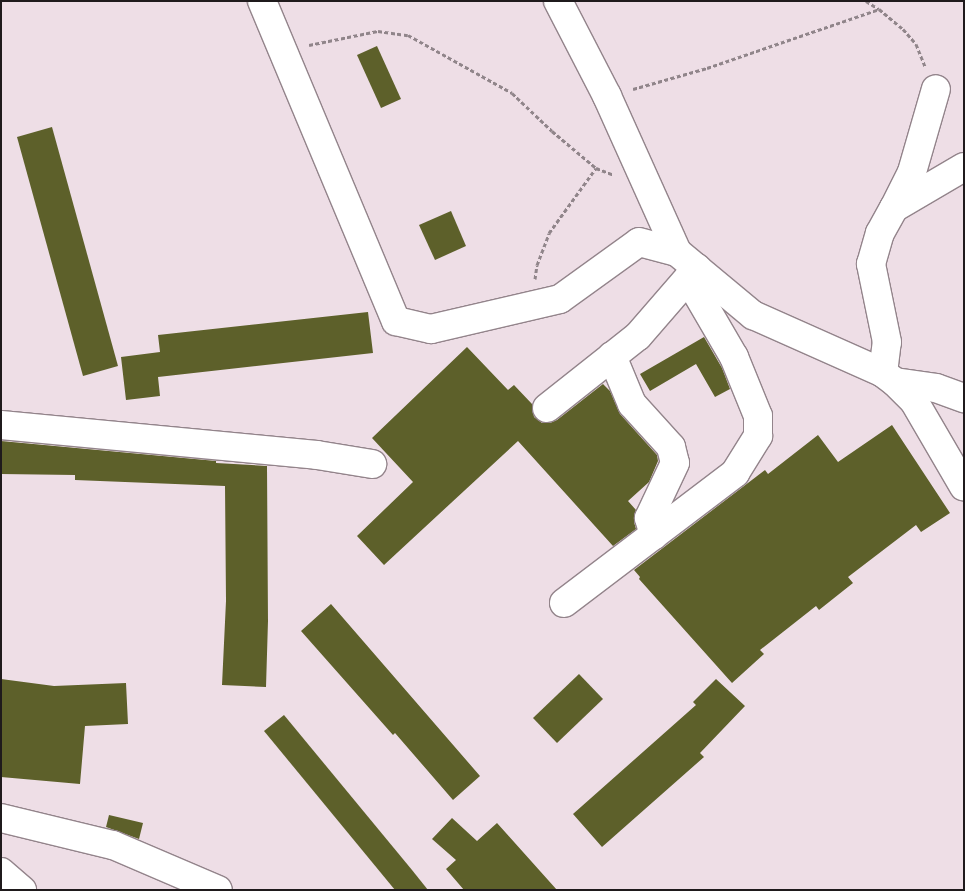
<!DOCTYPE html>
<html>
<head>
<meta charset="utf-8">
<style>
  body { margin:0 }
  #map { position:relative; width:965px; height:891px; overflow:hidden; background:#eedee6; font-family:Helvetica,sans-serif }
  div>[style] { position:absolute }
  .building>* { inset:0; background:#5d602a }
  .path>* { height:3px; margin-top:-1.5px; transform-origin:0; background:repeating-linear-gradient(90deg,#90858a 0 4px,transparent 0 6.5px) }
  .roads { filter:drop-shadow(1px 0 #93848b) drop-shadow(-1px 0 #93848b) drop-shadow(0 1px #93848b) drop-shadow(0 -1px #93848b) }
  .minor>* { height:28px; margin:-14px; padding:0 14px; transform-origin:14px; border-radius:14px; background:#fff }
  span { translate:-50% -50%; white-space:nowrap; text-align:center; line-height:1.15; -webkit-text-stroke:5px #fff; paint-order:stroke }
  .frame { position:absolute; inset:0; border:2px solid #1f1a1c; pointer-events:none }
</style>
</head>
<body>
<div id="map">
  <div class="building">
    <i style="clip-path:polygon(377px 46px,401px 99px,381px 108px,357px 55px)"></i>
    <i style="clip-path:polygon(52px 127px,118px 366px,83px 376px,17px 137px)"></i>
    <i style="clip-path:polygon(451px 211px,466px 246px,435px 260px,419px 225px)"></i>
    <i style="clip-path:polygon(368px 312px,373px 353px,158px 377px,160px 396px,126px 400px,121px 357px,160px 352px,158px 335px)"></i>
    <i style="clip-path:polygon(704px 337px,722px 368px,730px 389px,715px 397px,696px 364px,650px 391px,640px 374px)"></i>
    <i style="clip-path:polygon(467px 347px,508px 390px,514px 385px,532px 404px,534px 417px,542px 423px,550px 423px,557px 420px,603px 384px,610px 391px,620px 414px,657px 455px,658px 461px,649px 482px,628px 501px,636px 510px,634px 522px,636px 529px,613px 546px,518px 441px,384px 565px,357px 536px,413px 482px,372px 438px)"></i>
    <i style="clip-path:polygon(892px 425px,950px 513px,921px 532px,916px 525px,848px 577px,853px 583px,819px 610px,816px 606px,760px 650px,764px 654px,732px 683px,639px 579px,640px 577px,634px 570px,765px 470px,768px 474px,818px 435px,838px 462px)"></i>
    <i style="clip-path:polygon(1px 441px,216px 461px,216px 463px,267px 466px,268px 621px,266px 687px,222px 685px,226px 601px,225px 486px,75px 480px,75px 475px,1px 474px)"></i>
    <i style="clip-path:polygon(331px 604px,480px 776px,453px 800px,395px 733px,393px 735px,301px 631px)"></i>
    <i style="clip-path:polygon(579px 674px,603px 699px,557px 743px,533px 718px)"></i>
    <i style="clip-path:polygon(1px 679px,54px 686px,126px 683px,128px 724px,85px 726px,80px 784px,1px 777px)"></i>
    <i style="clip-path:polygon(716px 679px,745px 706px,700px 753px,704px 757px,602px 847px,573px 814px,696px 705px,693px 702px)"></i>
    <i style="clip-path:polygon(284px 715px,412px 870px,428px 890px,395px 890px,264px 731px)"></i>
    <i style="clip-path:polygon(109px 815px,143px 823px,139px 839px,106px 827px)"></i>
    <i style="clip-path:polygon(452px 818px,477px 841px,497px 823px,557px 890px,464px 890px,446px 869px,456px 860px,432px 839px)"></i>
  </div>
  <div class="path">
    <i style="left:866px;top:1px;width:15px;rotate:32deg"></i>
    <i style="left:879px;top:9px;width:31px;rotate:40deg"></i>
    <i style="left:903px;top:29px;width:20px;rotate:49deg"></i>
    <i style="left:916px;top:44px;width:24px;rotate:68deg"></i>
    <i style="left:309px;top:45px;width:70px;rotate:-11.5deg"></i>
    <i style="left:378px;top:31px;width:30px;rotate:8deg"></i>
    <i style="left:408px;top:35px;width:119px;rotate:29.1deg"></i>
    <i style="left:512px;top:93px;width:55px;rotate:43.5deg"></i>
    <i style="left:552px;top:131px;width:57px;rotate:40.1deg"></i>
    <i style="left:596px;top:168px;width:19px;rotate:21deg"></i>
    <i style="left:633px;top:89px;width:77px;rotate:-15.8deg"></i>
    <i style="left:707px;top:68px;width:182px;rotate:-18.9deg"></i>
    <i style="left:535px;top:279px;width:14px;rotate:-82deg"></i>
    <i style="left:537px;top:265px;width:34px;rotate:-69deg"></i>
    <i style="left:549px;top:233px;width:80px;rotate:-54.1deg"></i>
  </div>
  <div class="roads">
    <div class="minor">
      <i style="left:262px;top:1px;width:347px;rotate:67.3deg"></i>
      <i style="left:396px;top:321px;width:36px;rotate:13deg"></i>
      <i style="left:431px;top:329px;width:132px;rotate:-13.1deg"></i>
      <i style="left:560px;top:299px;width:97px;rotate:-35.8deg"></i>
      <i style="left:639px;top:242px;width:39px;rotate:15deg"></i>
      <i style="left:558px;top:1px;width:107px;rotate:62.7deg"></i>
      <i style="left:607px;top:96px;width:171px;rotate:65.8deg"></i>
      <i style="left:677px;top:252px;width:99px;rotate:39.7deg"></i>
      <i style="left:753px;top:315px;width:142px;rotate:24deg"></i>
      <i style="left:883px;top:373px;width:15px;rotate:37deg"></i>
      <i style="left:895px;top:382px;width:27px;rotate:45deg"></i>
      <i style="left:914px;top:401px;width:99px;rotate:59.8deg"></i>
      <i style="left:894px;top:208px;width:40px;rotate:-63.4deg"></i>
      <i style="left:912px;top:172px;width:86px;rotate:-73.9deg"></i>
      <i style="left:612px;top:356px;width:52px;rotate:67.4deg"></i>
      <i style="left:632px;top:404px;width:58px;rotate:47.8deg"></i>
      <i style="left:671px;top:447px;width:16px;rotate:76deg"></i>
      <i style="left:675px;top:463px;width:61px;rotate:115.3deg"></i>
      <i style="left:649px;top:518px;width:18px;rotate:74deg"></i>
      <i style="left:883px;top:373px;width:31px;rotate:-83deg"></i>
      <i style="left:887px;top:342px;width:80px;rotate:-101.6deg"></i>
      <i style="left:871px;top:264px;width:32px;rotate:-74deg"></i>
      <i style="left:880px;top:233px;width:29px;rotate:-61deg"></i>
      <i style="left:894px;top:208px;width:81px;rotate:-30.4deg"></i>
      <i style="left:895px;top:382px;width:41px;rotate:8.3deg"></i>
      <i style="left:936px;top:388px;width:30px;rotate:20deg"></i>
      <i style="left:547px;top:408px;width:116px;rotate:-38.4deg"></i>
      <i style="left:638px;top:336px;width:90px;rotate:-49.1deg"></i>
      <i style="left:1px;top:425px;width:317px;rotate:5.4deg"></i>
      <i style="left:317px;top:455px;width:56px;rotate:9.3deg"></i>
      <i style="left:564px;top:603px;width:215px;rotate:-37.2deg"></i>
      <i style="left:735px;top:473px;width:44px;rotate:-58.1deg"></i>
      <i style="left:758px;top:436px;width:20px;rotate:-90deg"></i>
      <i style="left:758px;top:416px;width:64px;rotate:-112.1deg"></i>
      <i style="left:734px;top:357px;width:91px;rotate:-120.2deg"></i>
      <i style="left:1px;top:818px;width:115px;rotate:13.6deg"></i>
      <i style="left:113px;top:845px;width:114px;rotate:23.2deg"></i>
      <i style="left:1px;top:872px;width:28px;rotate:41deg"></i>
    </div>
  </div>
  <div class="frame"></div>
</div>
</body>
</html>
